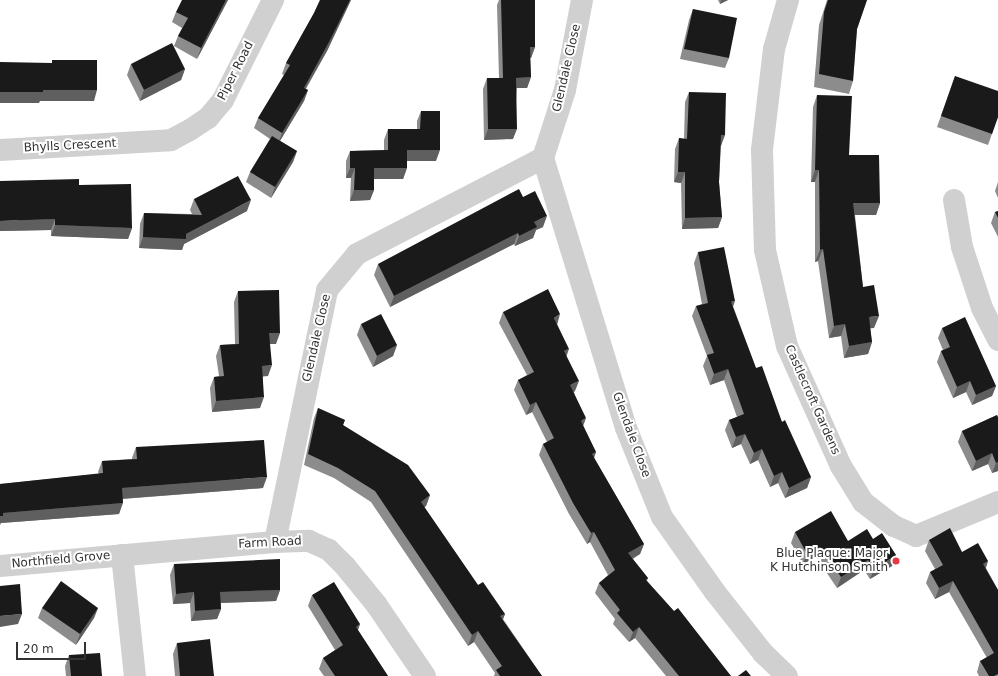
<!DOCTYPE html>
<html>
<head>
<meta charset="utf-8">
<style>
  body { margin:0 }
  #map { position:relative; width:998px; height:676px; overflow:hidden; background:#fff; font-family:"DejaVu Sans",sans-serif }
  div>[style] { position:absolute }
  .minor>* { height:22px; margin:-11px; padding:0 11px; transform-origin:11px; border-radius:11px; background:#d0d0d0 }
  .wall>* { inset:0; background:#8c8c8c }
  .shaded-wall>* { inset:0; background:#5f5f5f }
  .building>* { inset:0; background:#1a1a1a }
  .dots>* { width:11px; height:11px; translate:-50% -50%; box-sizing:border-box; border:2px solid #fff; border-radius:50% }
  span { translate:-50% -50%; white-space:nowrap; text-align:center; line-height:1.15; -webkit-text-stroke:4px #fff; paint-order:stroke }
  .street-label { font-size:12px; color:#333 }
  .poi-label { font-size:12px; color:#333 }
  .right { translate:-100% -50%; text-align:right }
  .scale { position:absolute; left:16px; top:642px; width:70px; height:18px; box-sizing:border-box; border:2px solid #333; border-top:0; padding-left:5px; font-size:12px; line-height:14px; white-space:nowrap; color:#333; -webkit-text-stroke:3px #fff; paint-order:stroke }
</style>
</head>
<body>
<div id="map">
  <div class="minor">
    <i style="left:582px;top:0;width:92px;rotate:100.7deg"></i>
    <i style="left:565px;top:90px;width:71px;rotate:107.9deg"></i>
    <i style="left:543px;top:158px;width:282px;rotate:72.9deg"></i>
    <i style="left:626px;top:428px;width:96px;rotate:68deg"></i>
    <i style="left:662px;top:517px;width:92px;rotate:54.8deg"></i>
    <i style="left:715px;top:592px;width:78px;rotate:51.8deg"></i>
    <i style="left:763px;top:653px;width:33px;rotate:44deg"></i>
    <i style="left:788px;top:0;width:51px;rotate:105.9deg"></i>
    <i style="left:774px;top:49px;width:102px;rotate:96.8deg"></i>
    <i style="left:762px;top:150px;width:100px;rotate:88.3deg"></i>
    <i style="left:765px;top:250px;width:98px;rotate:77.1deg"></i>
    <i style="left:787px;top:346px;width:132px;rotate:65.8deg"></i>
    <i style="left:841px;top:466px;width:42px;rotate:58.6deg"></i>
    <i style="left:863px;top:502px;width:39px;rotate:38deg"></i>
    <i style="left:894px;top:526px;width:24px;rotate:24deg"></i>
    <i style="left:916px;top:536px;width:89px;rotate:-22.5deg"></i>
    <i style="left:0;top:150px;width:171px;rotate:-3.3deg"></i>
    <i style="left:171px;top:140px;width:21px;rotate:-28deg"></i>
    <i style="left:190px;top:130px;width:22px;rotate:-34deg"></i>
    <i style="left:208px;top:118px;width:23px;rotate:-50deg"></i>
    <i style="left:223px;top:100px;width:112px;rotate:-63.4deg"></i>
    <i style="left:954px;top:200px;width:48px;rotate:80.3deg"></i>
    <i style="left:962px;top:247px;width:64px;rotate:71.8deg"></i>
    <i style="left:982px;top:308px;width:36px;rotate:63deg"></i>
    <i style="left:275px;top:542px;width:257px;rotate:-78.3deg"></i>
    <i style="left:327px;top:290px;width:47px;rotate:-50.2deg"></i>
    <i style="left:357px;top:254px;width:209px;rotate:-27.3deg"></i>
    <i style="left:122px;top:555px;width:122px;rotate:83.9deg"></i>
    <i style="left:0;top:566px;width:276px;rotate:-5deg"></i>
    <i style="left:275px;top:542px;width:34px;rotate:-2deg"></i>
    <i style="left:309px;top:541px;width:22px;rotate:24deg"></i>
    <i style="left:329px;top:550px;width:23px;rotate:45deg"></i>
    <i style="left:345px;top:566px;width:49px;rotate:50.8deg"></i>
    <i style="left:376px;top:604px;width:87px;rotate:55.8deg"></i>
  </div>
  <div class="wall">
    <i style="clip-path:polygon(228px 0,197px 59px,174px 46px,178px 36px,182px 28px,172px 22px,176px 12px)"></i>
    <i style="clip-path:polygon(320px 0,351px 0,327px 51px,306px 89px,308px 90px,304px 101px,280px 141px,297px 151px,293px 162px,271px 198px,246px 182px,250px 172px,270px 139px,254px 128px,258px 118px,284px 75px,282px 74px,286px 63px,314px 13px)"></i>
    <i style="clip-path:polygon(499px 0,535px 0,535px 47px,531px 58px,530px 58px,531px 77px,527px 88px,517px 88px,513px 139px,484px 140px,483px 89px,487px 78px,499px 78px,497px 5px)"></i>
    <i style="clip-path:polygon(718px 0,728px 0,720px 4px)"></i>
    <i style="clip-path:polygon(827px 0,867px 0,857px 29px,853px 81px,849px 94px,814px 87px,819px 25px)"></i>
    <i style="clip-path:polygon(693px 9px,729px 58px,725px 68px,680px 59px,689px 20px)"></i>
    <i style="clip-path:polygon(131px 64px,185px 69px,181px 80px,140px 101px,127px 75px)"></i>
    <i style="clip-path:polygon(955px 76px,998px 117px,988px 145px,937px 127px)"></i>
    <i style="clip-path:polygon(689px 92px,721px 146px,719px 182px,722px 217px,718px 228px,682px 229px,681px 183px,674px 182px,675px 149px,679px 138px,684px 139px,685px 102px)"></i>
    <i style="clip-path:polygon(817px 95px,849px 155px,880px 203px,876px 215px,855px 215px,863px 287px,874px 328px,870px 328px,872px 342px,868px 354px,844px 358px,841px 336px,829px 338px,818px 261px,815px 262px,815px 182px,811px 182px,813px 107px)"></i>
    <i style="clip-path:polygon(421px 111px,436px 161px,407px 161px,407px 168px,403px 179px,374px 179px,374px 190px,370px 200px,350px 201px,351px 178px,346px 178px,346px 161px,350px 151px,384px 150px,384px 140px,388px 129px,417px 129px,417px 121px)"></i>
    <i style="clip-path:polygon(998px 182px,998px 198px,995px 191px)"></i>
    <i style="clip-path:polygon(79px 185px,132px 228px,128px 239px,51px 236px,51px 230px,0 231px)"></i>
    <i style="clip-path:polygon(523px 197px,543px 227px,536px 230px,533px 238px,515px 246px,514px 244px,390px 307px,374px 275px,378px 264px)"></i>
    <i style="clip-path:polygon(194px 199px,247px 211px,184px 244px,182px 250px,139px 248px,140px 224px,144px 213px,192px 214px,190px 210px)"></i>
    <i style="clip-path:polygon(998px 211px,998px 237px,991px 223px,995px 212px)"></i>
    <i style="clip-path:polygon(698px 252px,733px 306px,756px 368px,782px 422px,811px 477px,807px 488px,785px 498px,778px 483px,770px 487px,758px 460px,750px 464px,741px 444px,732px 448px,725px 430px,729px 420px,737px 417px,724px 380px,710px 385px,703px 366px,707px 356px,692px 316px,696px 306px,702px 304px,694px 263px)"></i>
    <i style="clip-path:polygon(238px 291px,276px 344px,270px 344px,268px 376px,263px 376px,260px 408px,212px 412px,210px 388px,214px 377px,219px 376px,216px 356px,220px 345px,235px 344px,234px 302px)"></i>
    <i style="clip-path:polygon(503px 312px,557px 325px,566px 356px,575px 391px,574px 392px,583px 426px,596px 452px,594px 458px,644px 544px,640px 554px,633px 559px,648px 578px,647px 581px,731px 676px,666px 676px,635px 638px,629px 642px,613px 624px,615px 619px,595px 593px,599px 583px,608px 575px,590px 542px,587px 544px,569px 514px,539px 455px,543px 444px,547px 442px,532px 412px,526px 415px,514px 390px,518px 380px,527px 375px,499px 323px)"></i>
    <i style="clip-path:polygon(361px 324px,397px 345px,393px 356px,373px 367px,357px 335px)"></i>
    <i style="clip-path:polygon(942px 328px,996px 386px,992px 396px,972px 405px,966px 392px,953px 398px,937px 362px,941px 351px,943px 350px,938px 338px)"></i>
    <i style="clip-path:polygon(318px 408px,345px 420px,343px 425px,430px 495px,426px 506px,424px 507px,478px 585px,505px 614px,503px 619px,542px 676px,494px 676px,495px 673px,474px 642px,468px 646px,371px 502px,334px 478px,304px 465px,314px 418px)"></i>
    <i style="clip-path:polygon(997px 415px,998px 471px,992px 473px,988px 464px,972px 471px,958px 442px,962px 431px)"></i>
    <i style="clip-path:polygon(136px 447px,263px 488px,123px 499px,119px 514px,1px 523px,0 484px,99px 474px,98px 472px,102px 461px,132px 459px,132px 458px)"></i>
    <i style="clip-path:polygon(795px 532px,848px 541px,873px 539px,896px 555px,892px 566px,870px 579px,864px 570px,837px 588px,816px 557px,803px 564px,791px 543px)"></i>
    <i style="clip-path:polygon(929px 540px,962px 552px,988px 561px,986px 568px,998px 590px,998px 676px,979px 676px,977px 672px,980px 661px,987px 658px,949px 592px,935px 599px,926px 583px,930px 572px,935px 569px,925px 551px)"></i>
    <i style="clip-path:polygon(174px 564px,280px 590px,276px 601px,221px 603px,221px 609px,217px 619px,191px 621px,190px 603px,173px 604px,170px 575px)"></i>
    <i style="clip-path:polygon(312px 595px,360px 624px,358px 630px,388px 676px,324px 676px,319px 669px,323px 658px,335px 650px,308px 606px)"></i>
    <i style="clip-path:polygon(42px 608px,98px 608px,94px 618px,76px 645px,38px 618px)"></i>
    <i style="clip-path:polygon(177px 643px,214px 676px,175px 676px,173px 654px)"></i>
    <i style="clip-path:polygon(69px 655px,102px 676px,66px 676px,65px 666px)"></i>
  </div>
  <div class="shaded-wall">
    <i style="clip-path:polygon(226px 0,228px 0,197px 59px,201px 48px)"></i>
    <i style="clip-path:polygon(350px 0,351px 0,327px 51px,300px 98px,304px 88px)"></i>
    <i style="clip-path:polygon(721px 0,728px 0,720px 4px)"></i>
    <i style="clip-path:polygon(530px 47px,535px 47px,531px 58px,526px 58px)"></i>
    <i style="clip-path:polygon(185px 69px,181px 80px,140px 101px,144px 90px)"></i>
    <i style="clip-path:polygon(531px 77px,527px 88px,512px 88px,516px 78px)"></i>
    <i style="clip-path:polygon(43px 90px,97px 90px,94px 101px,40px 101px,39px 103px,0 103px,0 92px)"></i>
    <i style="clip-path:polygon(308px 90px,304px 101px,278px 144px,282px 133px)"></i>
    <i style="clip-path:polygon(488px 129px,517px 129px,513px 139px,484px 140px)"></i>
    <i style="clip-path:polygon(721px 135px,725px 135px,721px 146px,717px 146px)"></i>
    <i style="clip-path:polygon(407px 150px,440px 150px,436px 161px,403px 161px)"></i>
    <i style="clip-path:polygon(297px 151px,293px 162px,271px 198px,275px 187px)"></i>
    <i style="clip-path:polygon(350px 168px,355px 168px,351px 178px,346px 178px)"></i>
    <i style="clip-path:polygon(374px 168px,407px 168px,403px 179px,370px 179px)"></i>
    <i style="clip-path:polygon(815px 170px,819px 170px,815px 182px,811px 182px)"></i>
    <i style="clip-path:polygon(678px 172px,685px 172px,681px 183px,674px 182px)"></i>
    <i style="clip-path:polygon(354px 190px,374px 190px,370px 200px,350px 201px)"></i>
    <i style="clip-path:polygon(251px 200px,247px 211px,184px 244px,182px 250px,139px 248px,143px 237px,186px 234px)"></i>
    <i style="clip-path:polygon(853px 203px,880px 203px,876px 215px,849px 215px)"></i>
    <i style="clip-path:polygon(547px 216px,543px 227px,536px 230px,533px 238px,515px 246px,519px 236px,534px 222px)"></i>
    <i style="clip-path:polygon(722px 217px,718px 228px,682px 229px,685px 218px)"></i>
    <i style="clip-path:polygon(55px 219px,51px 230px,0 231px,0 221px)"></i>
    <i style="clip-path:polygon(55px 225px,132px 228px,128px 239px,51px 236px)"></i>
    <i style="clip-path:polygon(518px 233px,514px 244px,390px 307px,394px 296px)"></i>
    <i style="clip-path:polygon(823px 249px,818px 261px,815px 262px,820px 250px)"></i>
    <i style="clip-path:polygon(735px 301px,731px 312px,731px 302px)"></i>
    <i style="clip-path:polygon(560px 314px,557px 325px,554px 318px)"></i>
    <i style="clip-path:polygon(879px 316px,874px 328px,864px 329px,869px 317px)"></i>
    <i style="clip-path:polygon(845px 324px,841px 336px,829px 338px,834px 326px)"></i>
    <i style="clip-path:polygon(269px 333px,280px 333px,276px 344px,265px 344px)"></i>
    <i style="clip-path:polygon(872px 342px,868px 354px,844px 358px,849px 346px)"></i>
    <i style="clip-path:polygon(397px 345px,393px 356px,373px 367px,377px 356px)"></i>
    <i style="clip-path:polygon(569px 349px,565px 360px,564px 351px)"></i>
    <i style="clip-path:polygon(272px 365px,268px 376px,258px 377px,262px 366px)"></i>
    <i style="clip-path:polygon(728px 369px,724px 380px,710px 385px,714px 374px)"></i>
    <i style="clip-path:polygon(579px 381px,575px 391px,566px 396px,570px 385px)"></i>
    <i style="clip-path:polygon(970px 381px,966px 392px,953px 398px,957px 387px)"></i>
    <i style="clip-path:polygon(996px 386px,992px 396px,972px 405px,976px 395px)"></i>
    <i style="clip-path:polygon(264px 397px,260px 408px,212px 412px,216px 401px)"></i>
    <i style="clip-path:polygon(536px 402px,532px 412px,526px 415px,530px 405px)"></i>
    <i style="clip-path:polygon(586px 418px,582px 429px,581px 421px)"></i>
    <i style="clip-path:polygon(745px 434px,741px 444px,732px 448px,736px 437px)"></i>
    <i style="clip-path:polygon(762px 449px,758px 460px,750px 464px,754px 453px)"></i>
    <i style="clip-path:polygon(596px 452px,592px 463px,592px 454px)"></i>
    <i style="clip-path:polygon(992px 453px,988px 464px,972px 471px,976px 461px)"></i>
    <i style="clip-path:polygon(998px 462px,998px 471px,992px 473px,996px 463px)"></i>
    <i style="clip-path:polygon(782px 472px,778px 483px,770px 487px,774px 476px)"></i>
    <i style="clip-path:polygon(267px 477px,263px 488px,118px 499px,122px 488px)"></i>
    <i style="clip-path:polygon(811px 477px,807px 488px,785px 498px,789px 488px)"></i>
    <i style="clip-path:polygon(430px 495px,426px 506px,417px 513px,421px 502px)"></i>
    <i style="clip-path:polygon(123px 503px,119px 514px,1px 523px,0 525px,0 516px,3px 513px)"></i>
    <i style="clip-path:polygon(594px 532px,590px 542px,587px 544px,591px 533px)"></i>
    <i style="clip-path:polygon(644px 544px,640px 554px,624px 563px,628px 553px)"></i>
    <i style="clip-path:polygon(820px 547px,816px 557px,803px 564px,807px 554px)"></i>
    <i style="clip-path:polygon(896px 555px,892px 566px,870px 579px,874px 569px)"></i>
    <i style="clip-path:polygon(868px 560px,864px 570px,837px 588px,841px 577px)"></i>
    <i style="clip-path:polygon(988px 561px,984px 572px,983px 564px)"></i>
    <i style="clip-path:polygon(953px 581px,949px 592px,935px 599px,939px 588px)"></i>
    <i style="clip-path:polygon(280px 590px,276px 601px,216px 603px,220px 592px)"></i>
    <i style="clip-path:polygon(194px 592px,190px 603px,173px 604px,176px 594px)"></i>
    <i style="clip-path:polygon(98px 608px,94px 618px,76px 645px,80px 634px)"></i>
    <i style="clip-path:polygon(221px 609px,217px 619px,191px 621px,195px 611px)"></i>
    <i style="clip-path:polygon(22px 614px,18px 624px,0 627px,0 616px)"></i>
    <i style="clip-path:polygon(505px 614px,501px 624px,500px 616px)"></i>
    <i style="clip-path:polygon(360px 624px,356px 635px,356px 627px)"></i>
    <i style="clip-path:polygon(639px 627px,635px 638px,629px 642px,633px 632px)"></i>
    <i style="clip-path:polygon(478px 631px,474px 642px,468px 646px,472px 635px)"></i>
  </div>
  <div class="building">
    <i style="clip-path:polygon(182px 0,226px 0,201px 48px,178px 36px,188px 18px,176px 12px)"></i>
    <i style="clip-path:polygon(320px 0,350px 0,330px 40px,304px 88px,308px 90px,282px 133px,258px 118px,290px 65px,286px 63px,314px 13px)"></i>
    <i style="clip-path:polygon(501px 0,535px 0,535px 47px,530px 47px,531px 77px,516px 78px,517px 129px,488px 129px,487px 78px,510px 78px,503px 78px)"></i>
    <i style="clip-path:polygon(828px 0,867px 0,857px 29px,853px 81px,819px 74px,824px 12px)"></i>
    <i style="clip-path:polygon(693px 9px,737px 18px,729px 58px,684px 49px)"></i>
    <i style="clip-path:polygon(172px 43px,185px 69px,144px 90px,131px 64px)"></i>
    <i style="clip-path:polygon(52px 60px,97px 60px,97px 90px,43px 90px,43px 92px,0 92px,0 62px,52px 63px)"></i>
    <i style="clip-path:polygon(955px 76px,998px 91px,998px 117px,992px 134px,941px 116px)"></i>
    <i style="clip-path:polygon(689px 92px,726px 93px,725px 135px,721px 135px,719px 182px,722px 217px,685px 218px,685px 172px,678px 172px,679px 138px,687px 139px)"></i>
    <i style="clip-path:polygon(817px 95px,852px 96px,849px 155px,879px 155px,880px 203px,853px 203px,863px 287px,874px 285px,879px 316px,869px 317px,872px 342px,849px 346px,845px 324px,834px 326px,823px 249px,820px 250px,819px 170px,815px 170px)"></i>
    <i style="clip-path:polygon(421px 111px,440px 111px,440px 150px,407px 150px,407px 168px,374px 168px,374px 190px,354px 190px,355px 168px,350px 168px,350px 151px,388px 150px,388px 129px,420px 129px)"></i>
    <i style="clip-path:polygon(272px 136px,297px 151px,275px 187px,250px 172px)"></i>
    <i style="clip-path:polygon(238px 176px,251px 200px,186px 234px,186px 239px,143px 237px,144px 213px,202px 215px,194px 199px)"></i>
    <i style="clip-path:polygon(79px 179px,79px 185px,131px 184px,132px 228px,55px 225px,55px 219px,0 221px,0 181px)"></i>
    <i style="clip-path:polygon(519px 189px,523px 197px,535px 191px,547px 216px,534px 222px,537px 227px,519px 236px,518px 233px,394px 296px,378px 264px)"></i>
    <i style="clip-path:polygon(998px 211px,998px 218px,995px 212px)"></i>
    <i style="clip-path:polygon(724px 247px,735px 301px,731px 302px,756px 368px,762px 366px,782px 422px,785px 420px,811px 477px,789px 488px,782px 472px,774px 476px,762px 449px,754px 453px,745px 434px,736px 437px,729px 420px,744px 414px,728px 369px,714px 374px,707px 355px,714px 353px,696px 306px,708px 303px,698px 252px)"></i>
    <i style="clip-path:polygon(548px 289px,560px 314px,554px 318px,569px 349px,564px 351px,579px 381px,570px 385px,586px 418px,581px 421px,596px 452px,592px 454px,644px 544px,628px 553px,648px 578px,646px 580px,674px 611px,678px 608px,731px 676px,679px 676px,639px 627px,633px 632px,617px 613px,620px 610px,599px 583px,615px 570px,594px 532px,591px 533px,573px 503px,543px 444px,554px 438px,536px 402px,530px 405px,518px 380px,534px 372px,503px 312px)"></i>
    <i style="clip-path:polygon(279px 290px,280px 333px,269px 333px,272px 365px,262px 366px,264px 397px,216px 401px,214px 377px,224px 376px,220px 345px,239px 344px,238px 291px)"></i>
    <i style="clip-path:polygon(381px 314px,397px 345px,377px 356px,361px 324px)"></i>
    <i style="clip-path:polygon(965px 317px,996px 386px,976px 395px,970px 381px,957px 387px,941px 351px,950px 347px,942px 328px)"></i>
    <i style="clip-path:polygon(318px 408px,345px 420px,343px 425px,408px 465px,430px 495px,421px 502px,478px 585px,483px 582px,505px 614px,500px 616px,542px 676px,500px 676px,496px 670px,502px 666px,478px 631px,472px 635px,375px 491px,338px 468px,308px 454px)"></i>
    <i style="clip-path:polygon(997px 415px,998px 417px,998px 462px,996px 463px,992px 453px,976px 461px,962px 431px)"></i>
    <i style="clip-path:polygon(264px 440px,267px 477px,122px 488px,123px 503px,3px 513px,3px 516px,0 516px,0 484px,103px 473px,102px 461px,137px 459px,136px 447px)"></i>
    <i style="clip-path:polygon(831px 511px,848px 541px,867px 529px,873px 539px,882px 533px,896px 555px,874px 569px,868px 560px,841px 577px,820px 547px,807px 554px,795px 532px)"></i>
    <i style="clip-path:polygon(950px 528px,962px 552px,978px 543px,988px 561px,983px 564px,998px 590px,998px 675px,998px 674px,994px 676px,989px 676px,980px 661px,994px 653px,953px 581px,939px 588px,930px 572px,943px 565px,929px 540px)"></i>
    <i style="clip-path:polygon(280px 559px,280px 590px,220px 592px,221px 609px,195px 611px,194px 592px,176px 594px,174px 564px)"></i>
    <i style="clip-path:polygon(61px 581px,98px 608px,80px 634px,42px 608px)"></i>
    <i style="clip-path:polygon(334px 582px,360px 624px,356px 627px,388px 676px,335px 676px,323px 658px,343px 645px,312px 595px)"></i>
    <i style="clip-path:polygon(20px 584px,22px 614px,0 616px,0 586px)"></i>
    <i style="clip-path:polygon(210px 639px,214px 676px,180px 676px,177px 643px)"></i>
    <i style="clip-path:polygon(100px 653px,102px 676px,71px 676px,69px 655px)"></i>
    <i style="clip-path:polygon(746px 670px,751px 676px,738px 676px)"></i>
  </div>
  <div class="dots">
    <i style="left:896px;top:561px;background:#e63946"></i>
  </div>
  <div class="street-label">
    <span style="left:567px;top:68px;rotate:-77deg">Glendale Close</span>
    <span style="left:236px;top:71px;rotate:-63deg">Piper Road</span>
    <span style="left:70px;top:146px;rotate:-3deg">Bhylls Crescent</span>
    <span style="left:317px;top:338px;rotate:-77deg">Glendale Close</span>
    <span style="left:812px;top:400px;rotate:66deg">Castlecroft Gardens</span>
    <span style="left:631px;top:435px;rotate:70deg">Glendale Close</span>
    <span style="left:270px;top:543px;rotate:-3deg">Farm Road</span>
    <span style="left:61px;top:560px;rotate:-5deg">Northfield Grove</span>
  </div>
  <div class="poi-label">
    <span class="right" style="left:888px;top:561px">Blue Plaque: Major<br>K Hutchinson Smith</span>
  </div>
  <div class="scale">20 m</div>
</div>
</body>
</html>
